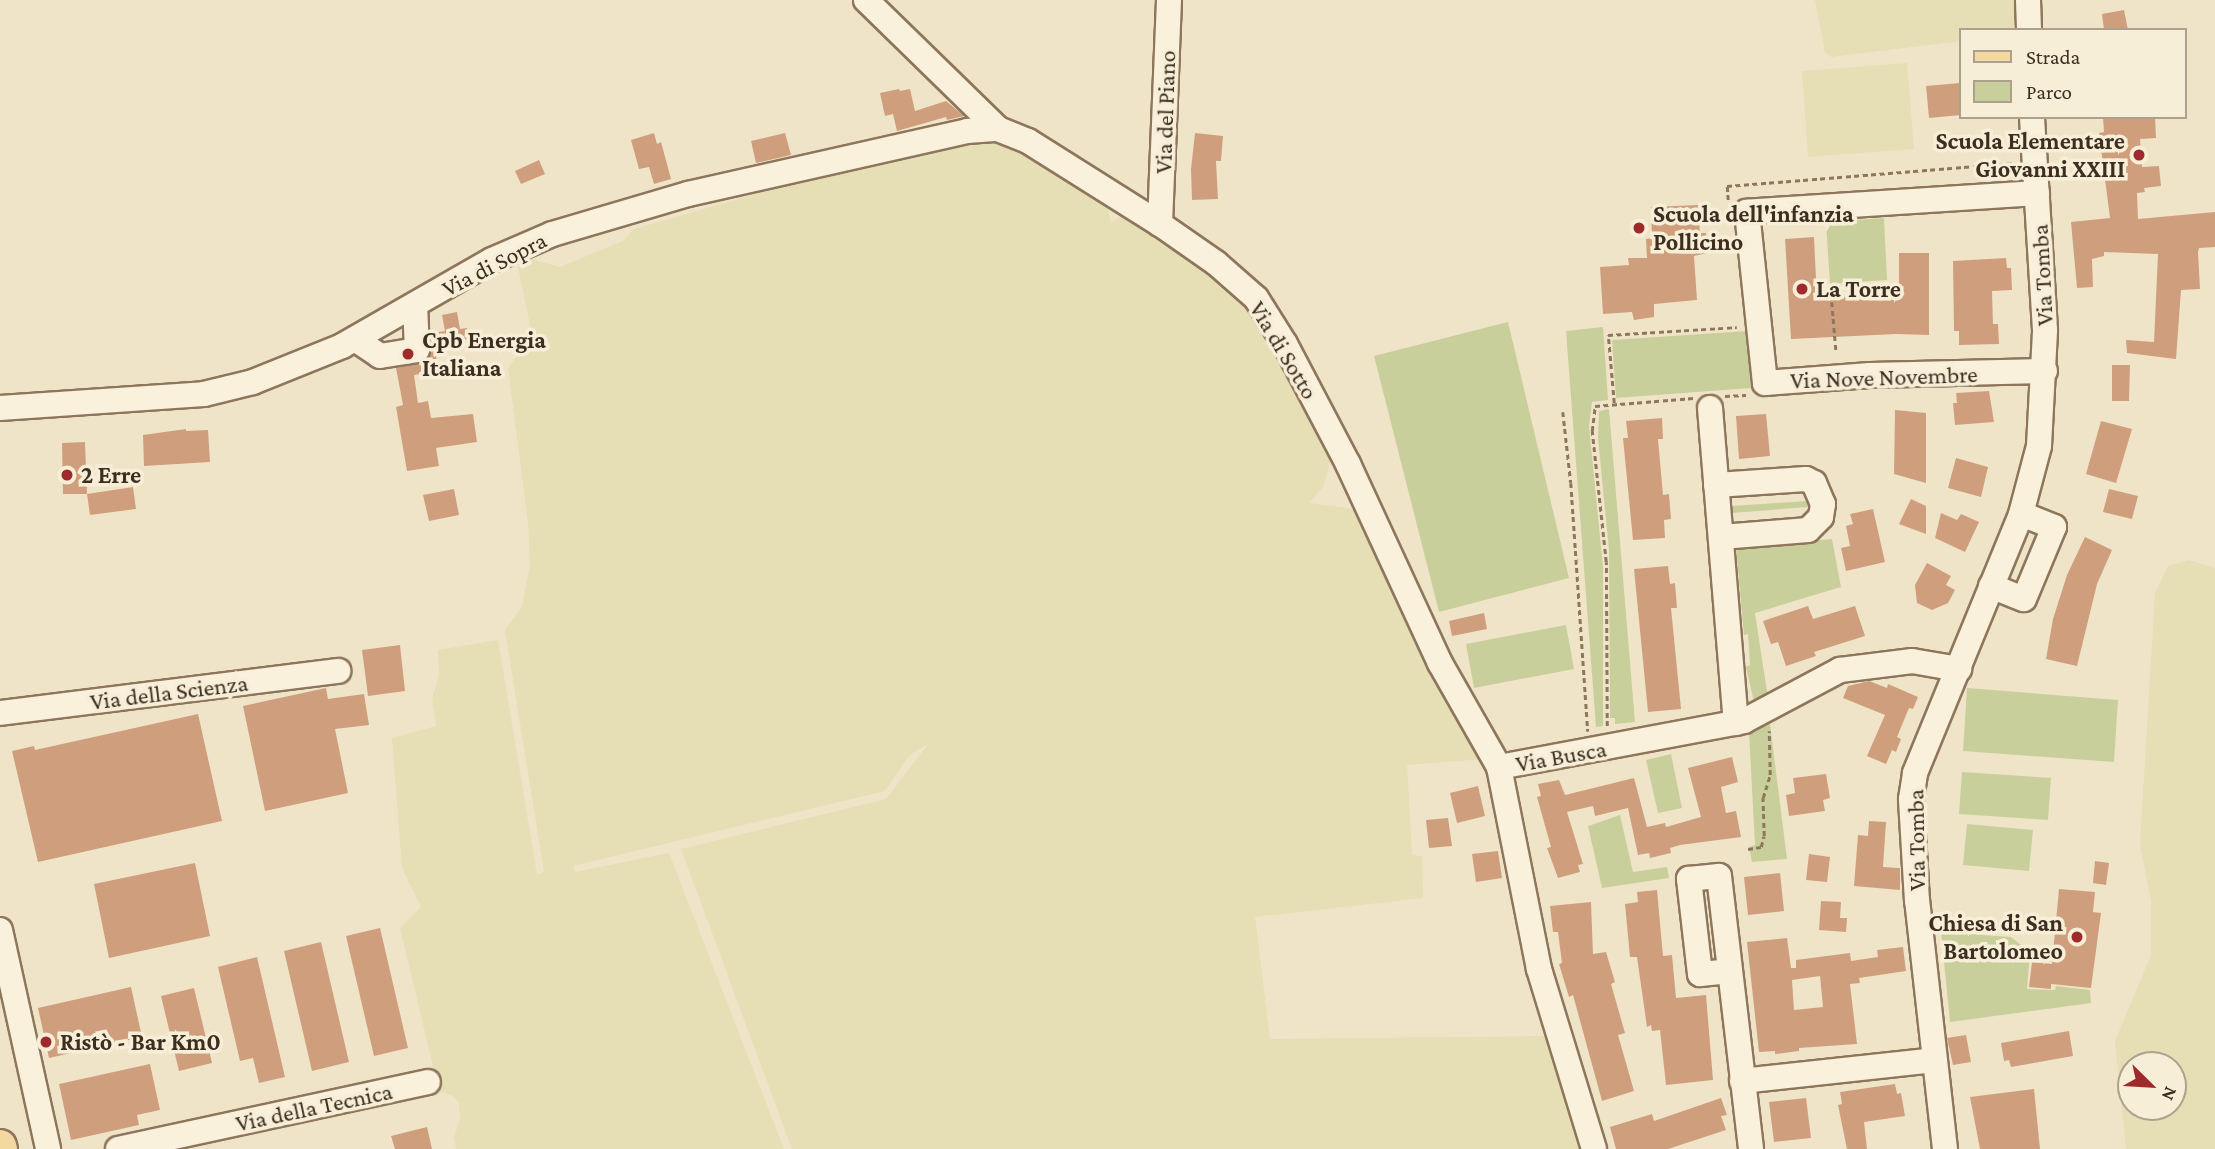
<!DOCTYPE html>
<html>
<head>
<meta charset="utf-8">
<style>
  body { margin:0 }
  #map { position:relative; width:2215px; height:1149px; overflow:hidden; background:#f0e4c8; font-family:"Crimson Pro",serif }
  div>[style] { position:absolute }
  .farmland>* { inset:0; background:#e6deb5 }
  .green>* { inset:0; background:#c9cf9b }
  .building>* { inset:0; background:#cf9f7d }
  .path>* { height:2.5px; margin-top:-1.25px; transform-origin:0; background:repeating-linear-gradient(90deg,#8d765c 0 5px,transparent 0 8.5px) }
  .roads { filter:drop-shadow(2px 0 #8d765c) drop-shadow(-2px 0 #8d765c) drop-shadow(0 2px #8d765c) drop-shadow(0 -2px #8d765c) }
  .minor>* { height:24px; margin:-12px; padding:0 12px; transform-origin:12px; border-radius:12px; background:#faf1dc }
  .major>* { height:32px; margin:-16px; padding:0 16px; transform-origin:16px; border-radius:16px; background:#f3d9a0 }
  .dots>* { width:19px; height:19px; translate:-50% -50%; box-sizing:border-box; border:4px solid #f7eed8; border-radius:50% }
  span { translate:-50% -50%; white-space:nowrap; text-align:center; line-height:1.15; -webkit-text-stroke:7px #f7eed8; paint-order:stroke }
  .street-label { font-size:24px; color:#3d2e20 }
  .poi-label { font-size:24px; color:#3d2e20; font-weight:700 }
  .right { translate:-100% -50%; text-align:right }
  .left { translate:0 -50%; text-align:left }
  .legend { position:absolute; left:1959px; top:28px; width:228px; height:91px; box-sizing:border-box; background:#f7eed8; border:2px solid #ada18e; margin:0; padding:9px 12px; list-style:none; font-size:21px; color:#3d2e20 }
  .legend li { display:flex; align-items:center; gap:14px; height:35px }
  .legend b { width:35px; border:2px solid #ada18e }
  .north { position:absolute; left:2117px; top:1051px; width:70px; height:70px; box-sizing:border-box; background:#f7eed8; border:2px solid #ada18e; border-radius:50%; rotate:114deg; font-size:19px; font-weight:700; line-height:28px; text-align:center; color:#3d2e20 }
  .north::after { content:''; display:block; margin:auto; width:24px; height:32px; background:#9e2a2b; clip-path:polygon(50% 0,100% 100%,50% 72%,0 100%) }
</style>
</head>
<body>
<div id="map">
  <div class="farmland">
    <i style="clip-path:polygon(1815px 0,2016px 0,2017px 30px,1961px 30px,1961px 41px,1831px 57px,1825px 52px)"></i>
    <i style="clip-path:polygon(1907px 63px,1914px 149px,1808px 157px,1802px 71px)"></i>
    <i style="clip-path:polygon(991px 138px,1007px 140px,1107px 203px,1111px 223px,1126px 213px,1227px 283px,1252px 309px,1332px 456px,1323px 487px,1309px 503px,1363px 510px,1484px 759px,1407px 765px,1412px 855px,1422px 856px,1423px 898px,1255px 917px,1270px 1039px,1547px 1036px,1582px 1149px,792px 1149px,681px 849px,886px 799px,929px 743px,909px 756px,885px 791px,573px 866px,575px 872px,669px 853px,784px 1149px,456px 1149px,454px 1137px,460px 1119px,459px 1103px,453px 1096px,439px 1091px,400px 928px,421px 907px,402px 868px,392px 738px,436px 726px,432px 698px,439px 676px,438px 650px,498px 640px,537px 875px,544px 872px,505px 630px,522px 607px,530px 565px,528px 522px,508px 368px,532px 335px,518px 267px,531px 259px,560px 267px,623px 241px,634px 229px,802px 181px)"></i>
    <i style="clip-path:polygon(evenodd,2189px 560px,2215px 568px,2215px 1149px,2126px 1149px,2115px 1041px,2151px 955px,2151px 901px,2140px 844px,2155px 593px,2168px 566px,2189px 560px,2131px 1065px,2173px 1065px,2173px 1107px,2131px 1107px,2131px 1065px)"></i>
  </div>
  <div class="green">
    <i style="clip-path:polygon(1884px 218px,1887px 280px,1830px 284px,1826px 222px)"></i>
    <i style="clip-path:polygon(1508px 322px,1569px 578px,1439px 612px,1374px 356px)"></i>
    <i style="clip-path:polygon(1603px 327px,1608px 400px,1592px 402px,1589px 426px,1603px 567px,1603px 726px,1596px 727px,1566px 331px)"></i>
    <i style="clip-path:polygon(1747px 331px,1751px 388px,1616px 398px,1612px 340px)"></i>
    <i style="clip-path:polygon(1609px 409px,1635px 722px,1615px 724px,1615px 718px,1610px 718px,1609px 550px,1598px 438px,1599px 411px)"></i>
    <i style="clip-path:polygon(1807px 501px,1808px 507px,1732px 513px,1732px 506px)"></i>
    <i style="clip-path:polygon(1832px 539px,1841px 587px,1755px 613px,1768px 698px,1754px 702px,1746px 667px,1750px 665px,1748px 634px,1744px 635px,1736px 547px)"></i>
    <i style="clip-path:polygon(1566px 625px,1574px 669px,1474px 688px,1466px 644px)"></i>
    <i style="clip-path:polygon(1967px 688px,2118px 700px,2114px 762px,1963px 751px)"></i>
    <i style="clip-path:polygon(1770px 724px,1787px 859px,1752px 862px,1749px 847px,1755px 845px,1749px 732px)"></i>
    <i style="clip-path:polygon(1671px 754px,1682px 808px,1658px 813px,1646px 760px)"></i>
    <i style="clip-path:polygon(1962px 772px,2051px 778px,2048px 820px,1959px 814px)"></i>
    <i style="clip-path:polygon(1620px 815px,1633px 872px,1667px 867px,1669px 878px,1602px 888px,1588px 826px)"></i>
    <i style="clip-path:polygon(1967px 824px,2033px 830px,2029px 871px,1963px 865px)"></i>
    <i style="clip-path:polygon(1941px 932px,2011px 937px,2030px 952px,2027px 989px,2055px 990px,2056px 986px,2090px 990px,2091px 1003px,1950px 1022px)"></i>
  </div>
  <div class="building">
    <i style="clip-path:polygon(2124px 10px,2128px 30px,2104px 30px,2102px 14px)"></i>
    <i style="clip-path:polygon(1960px 83px,1961px 115px,1929px 118px,1926px 86px)"></i>
    <i style="clip-path:polygon(899px 89px,900px 91px,910px 89px,915px 111px,946px 101px,964px 116px,947px 120px,946px 117px,897px 131px,893px 114px,885px 116px,880px 93px)"></i>
    <i style="clip-path:polygon(2103px 117px,2155px 117px,2156px 138px,2140px 139px,2142px 167px,2159px 166px,2161px 186px,2144px 188px,2145px 192px,2137px 193px,2138px 219px,2215px 212px,2215px 247px,2199px 248px,2198px 252px,2200px 289px,2181px 290px,2176px 359px,2127px 353px,2126px 340px,2154px 342px,2158px 254px,2104px 252px,2104px 256px,2092px 259px,2093px 287px,2077px 288px,2071px 222px,2110px 218px,2099px 133px,2104px 132px)"></i>
    <i style="clip-path:polygon(654px 133px,657px 144px,661px 142px,671px 179px,654px 184px,649px 167px,639px 169px,631px 140px)"></i>
    <i style="clip-path:polygon(785px 133px,791px 155px,756px 163px,751px 141px)"></i>
    <i style="clip-path:polygon(1195px 133px,1223px 136px,1221px 161px,1216px 161px,1218px 199px,1192px 200px,1191px 169px)"></i>
    <i style="clip-path:polygon(539px 160px,545px 174px,521px 184px,515px 171px)"></i>
    <i style="clip-path:polygon(1698px 205px,1700px 233px,1706px 233px,1707px 253px,1694px 256px,1697px 300px,1654px 304px,1654px 317px,1634px 320px,1632px 312px,1603px 314px,1600px 267px,1629px 265px,1628px 258px,1647px 258px,1646px 239px,1652px 238px,1651px 207px)"></i>
    <i style="clip-path:polygon(1814px 237px,1817px 299px,1899px 294px,1899px 253px,1929px 253px,1929px 335px,1896px 334px,1791px 339px,1785px 239px)"></i>
    <i style="clip-path:polygon(2006px 258px,2007px 268px,2011px 268px,2012px 290px,1992px 291px,1993px 324px,1998px 324px,1999px 344px,1959px 345px,1959px 331px,1954px 331px,1953px 261px)"></i>
    <i style="clip-path:polygon(457px 312px,460px 329px,467px 328px,469px 339px,435px 346px,438px 371px,414px 375px,418px 403px,428px 401px,431px 418px,473px 414px,477px 442px,436px 448px,439px 466px,407px 471px,396px 407px,403px 405px,396px 368px,426px 361px,432px 350px,431px 333px,445px 331px,442px 315px)"></i>
    <i style="clip-path:polygon(2112px 365px,2130px 365px,2129px 401px,2112px 401px)"></i>
    <i style="clip-path:polygon(1989px 391px,1994px 422px,1955px 425px,1953px 403px,1957px 403px,1956px 393px)"></i>
    <i style="clip-path:polygon(1895px 410px,1926px 413px,1926px 483px,1894px 474px)"></i>
    <i style="clip-path:polygon(1766px 414px,1770px 456px,1739px 459px,1736px 416px)"></i>
    <i style="clip-path:polygon(1662px 418px,1663px 439px,1658px 439px,1663px 495px,1669px 494px,1671px 519px,1664px 520px,1665px 538px,1633px 540px,1623px 438px,1628px 438px,1626px 421px)"></i>
    <i style="clip-path:polygon(2101px 421px,2132px 429px,2116px 483px,2086px 474px)"></i>
    <i style="clip-path:polygon(186px 429px,186px 431px,208px 430px,210px 462px,144px 466px,143px 435px)"></i>
    <i style="clip-path:polygon(85px 442px,87px 494px,63px 494px,62px 443px)"></i>
    <i style="clip-path:polygon(1956px 458px,1988px 467px,1981px 497px,1948px 488px)"></i>
    <i style="clip-path:polygon(133px 487px,136px 509px,90px 515px,87px 494px)"></i>
    <i style="clip-path:polygon(454px 489px,459px 515px,429px 521px,423px 495px)"></i>
    <i style="clip-path:polygon(2109px 489px,2138px 496px,2132px 519px,2103px 512px)"></i>
    <i style="clip-path:polygon(1911px 499px,1926px 506px,1926px 534px,1899px 524px)"></i>
    <i style="clip-path:polygon(1873px 509px,1885px 562px,1846px 571px,1841px 548px,1850px 546px,1846px 526px,1853px 524px,1850px 514px)"></i>
    <i style="clip-path:polygon(1941px 513px,1957px 520px,1961px 514px,1979px 522px,1965px 552px,1935px 538px)"></i>
    <i style="clip-path:polygon(2085px 537px,2112px 550px,2097px 584px,2077px 666px,2046px 659px,2053px 619px,2067px 575px)"></i>
    <i style="clip-path:polygon(1927px 563px,1951px 576px,1946px 585px,1955px 590px,1948px 603px,1932px 610px,1917px 603px,1915px 585px)"></i>
    <i style="clip-path:polygon(1668px 566px,1670px 584px,1675px 583px,1677px 608px,1671px 608px,1681px 709px,1648px 712px,1634px 569px)"></i>
    <i style="clip-path:polygon(1808px 606px,1813px 619px,1855px 606px,1865px 636px,1814px 652px,1816px 656px,1786px 666px,1778px 642px,1771px 644px,1763px 621px)"></i>
    <i style="clip-path:polygon(1484px 613px,1487px 629px,1452px 636px,1449px 621px)"></i>
    <i style="clip-path:polygon(400px 645px,405px 691px,368px 696px,362px 650px)"></i>
    <i style="clip-path:polygon(1869px 681px,1887px 688px,1888px 684px,1918px 697px,1913px 709px,1909px 708px,1897px 737px,1901px 739px,1896px 752px,1892px 750px,1886px 764px,1867px 756px,1885px 715px,1843px 698px,1848px 686px)"></i>
    <i style="clip-path:polygon(326px 688px,328px 699px,364px 694px,369px 725px,335px 729px,348px 793px,265px 811px,243px 706px)"></i>
    <i style="clip-path:polygon(198px 714px,222px 821px,38px 862px,12px 751px,34px 746px,35px 750px)"></i>
    <i style="clip-path:polygon(1732px 757px,1738px 782px,1721px 787px,1726px 813px,1736px 811px,1741px 837px,1680px 845px,1670px 848px,1671px 853px,1650px 858px,1649px 853px,1638px 855px,1628px 808px,1595px 816px,1593px 806px,1567px 812px,1583px 864px,1578px 865px,1580px 872px,1558px 878px,1547px 848px,1551px 847px,1537px 797px,1541px 796px,1538px 784px,1559px 780px,1565px 795px,1634px 778px,1647px 827px,1665px 823px,1666px 827px,1701px 817px,1688px 768px)"></i>
    <i style="clip-path:polygon(1826px 774px,1830px 798px,1823px 800px,1825px 811px,1789px 816px,1786px 795px,1795px 793px,1793px 778px)"></i>
    <i style="clip-path:polygon(1478px 786px,1485px 816px,1457px 823px,1450px 793px)"></i>
    <i style="clip-path:polygon(1448px 818px,1452px 846px,1429px 848px,1426px 820px)"></i>
    <i style="clip-path:polygon(1869px 821px,1886px 822px,1883px 867px,1900px 868px,1900px 890px,1854px 886px,1858px 835px,1868px 836px)"></i>
    <i style="clip-path:polygon(1498px 851px,1502px 878px,1476px 882px,1472px 854px)"></i>
    <i style="clip-path:polygon(1809px 854px,1830px 857px,1827px 882px,1806px 880px)"></i>
    <i style="clip-path:polygon(2095px 861px,2109px 863px,2106px 885px,2093px 883px)"></i>
    <i style="clip-path:polygon(195px 863px,210px 936px,109px 958px,94px 884px)"></i>
    <i style="clip-path:polygon(1780px 873px,1784px 911px,1748px 915px,1744px 877px)"></i>
    <i style="clip-path:polygon(2059px 889px,2095px 892px,2093px 912px,2101px 913px,2091px 988px,2051px 984px,2051px 989px,2029px 987px,2032px 962px,2052px 964px)"></i>
    <i style="clip-path:polygon(1657px 890px,1663px 956px,1672px 955px,1676px 998px,1706px 995px,1713px 1080px,1666px 1085px,1660px 1030px,1652px 1031px,1651px 1025px,1647px 1027px,1637px 957px,1630px 957px,1625px 904px,1638px 902px,1637px 892px)"></i>
    <i style="clip-path:polygon(1821px 901px,1841px 902px,1840px 918px,1847px 918px,1846px 932px,1819px 930px)"></i>
    <i style="clip-path:polygon(1591px 902px,1593px 954px,1606px 952px,1615px 982px,1611px 984px,1625px 1033px,1618px 1035px,1634px 1091px,1602px 1101px,1573px 995px,1569px 997px,1559px 964px,1562px 963px,1558px 932px,1553px 932px,1550px 906px)"></i>
    <i style="clip-path:polygon(380px 928px,408px 1048px,374px 1056px,346px 936px)"></i>
    <i style="clip-path:polygon(evenodd,1787px 938px,1791px 968px,1796px 968px,1796px 960px,1850px 953px,1851px 961px,1878px 957px,1877px 950px,1903px 947px,1906px 971px,1859px 978px,1860px 983px,1850px 984px,1857px 1044px,1799px 1048px,1799px 1051px,1775px 1054px,1775px 1051px,1759px 1052px,1747px 942px,1787px 938px,1820px 976px,1823px 1007px,1794px 1010px,1792px 980px,1820px 976px)"></i>
    <i style="clip-path:polygon(321px 942px,349px 1062px,312px 1071px,284px 951px)"></i>
    <i style="clip-path:polygon(257px 957px,285px 1077px,259px 1083px,253px 1058px,240px 1061px,218px 967px)"></i>
    <i style="clip-path:polygon(131px 987px,142px 1037px,49px 1058px,38px 1008px)"></i>
    <i style="clip-path:polygon(194px 988px,212px 1063px,179px 1071px,161px 996px)"></i>
    <i style="clip-path:polygon(2069px 1031px,2073px 1056px,2011px 1067px,2009px 1060px,2004px 1061px,2001px 1043px)"></i>
    <i style="clip-path:polygon(1966px 1035px,1971px 1062px,1953px 1065px,1947px 1038px)"></i>
    <i style="clip-path:polygon(150px 1064px,160px 1110px,137px 1115px,139px 1125px,71px 1140px,59px 1084px)"></i>
    <i style="clip-path:polygon(1895px 1084px,1897px 1094px,1901px 1093px,1905px 1116px,1864px 1122px,1867px 1149px,1847px 1149px,1838px 1105px,1842px 1104px,1840px 1092px)"></i>
    <i style="clip-path:polygon(2034px 1089px,2040px 1149px,1980px 1149px,1970px 1097px)"></i>
    <i style="clip-path:polygon(1721px 1098px,1727px 1115px,1721px 1116px,1726px 1130px,1668px 1149px,1616px 1149px,1610px 1127px,1652px 1114px,1654px 1121px)"></i>
    <i style="clip-path:polygon(1806px 1098px,1811px 1138px,1774px 1142px,1769px 1102px)"></i>
    <i style="clip-path:polygon(427px 1127px,432px 1149px,395px 1149px,391px 1136px)"></i>
  </div>
  <div class="path">
    <i style="left:1728px;top:200px;width:14px;rotate:-94deg"></i>
    <i style="left:1727px;top:186px;width:287px;rotate:-4.6deg"></i>
    <i style="left:1832px;top:302px;width:48px;rotate:85.2deg"></i>
    <i style="left:1725px;top:396px;width:21px;rotate:-3deg"></i>
    <i style="left:1614px;top:403px;width:68px;rotate:-95deg"></i>
    <i style="left:1608px;top:335px;width:129px;rotate:-3.5deg"></i>
    <i style="left:1563px;top:412px;width:71px;rotate:83.6deg"></i>
    <i style="left:1571px;top:483px;width:249px;rotate:86.1deg"></i>
    <i style="left:1607px;top:726px;width:164px;rotate:-90.3deg"></i>
    <i style="left:1606px;top:562px;width:132px;rotate:-96.1deg"></i>
    <i style="left:1592px;top:431px;width:25px;rotate:-83deg"></i>
    <i style="left:1595px;top:406px;width:99px;rotate:-4.6deg"></i>
    <i style="left:1748px;top:849px;width:13px;rotate:-9deg"></i>
    <i style="left:1761px;top:847px;width:11px;rotate:-75deg"></i>
    <i style="left:1764px;top:836px;width:38px;rotate:-92deg"></i>
    <i style="left:1763px;top:798px;width:24px;rotate:-73deg"></i>
    <i style="left:1770px;top:775px;width:44px;rotate:-91.3deg"></i>
  </div>
  <div class="roads">
    <div class="minor">
      <i style="left:866px;top:0;width:185px;rotate:44.3deg"></i>
      <i style="left:998px;top:129px;width:32px;rotate:22deg"></i>
      <i style="left:1028px;top:141px;width:156px;rotate:32.2deg"></i>
      <i style="left:1160px;top:224px;width:68px;rotate:34.9deg"></i>
      <i style="left:1216px;top:263px;width:53px;rotate:41.2deg"></i>
      <i style="left:1256px;top:298px;width:54px;rotate:57.8deg"></i>
      <i style="left:1285px;top:344px;width:136px;rotate:62.3deg"></i>
      <i style="left:1348px;top:464px;width:219px;rotate:65.2deg"></i>
      <i style="left:1440px;top:663px;width:120px;rotate:60.4deg"></i>
      <i style="left:1499px;top:767px;width:206px;rotate:78.8deg"></i>
      <i style="left:1539px;top:969px;width:188px;rotate:73deg"></i>
      <i style="left:2028px;top:0;width:30px;rotate:88deg"></i>
      <i style="left:2037px;top:193px;width:291px;rotate:176.3deg"></i>
      <i style="left:1747px;top:212px;width:172px;rotate:84deg"></i>
      <i style="left:1765px;top:383px;width:105px;rotate:-4.4deg"></i>
      <i style="left:1870px;top:375px;width:175px;rotate:-1.3deg"></i>
      <i style="left:1160px;top:224px;width:224px;rotate:-87.7deg"></i>
      <i style="left:355px;top:339px;width:30px;rotate:34deg"></i>
      <i style="left:380px;top:356px;width:37px;rotate:-9deg"></i>
      <i style="left:417px;top:350px;width:45px;rotate:-92.5deg"></i>
      <i style="left:0;top:408px;width:204px;rotate:-3.9deg"></i>
      <i style="left:204px;top:394px;width:50px;rotate:-13.8deg"></i>
      <i style="left:253px;top:382px;width:96px;rotate:-22deg"></i>
      <i style="left:342px;top:346px;width:173px;rotate:-29.8deg"></i>
      <i style="left:492px;top:260px;width:65px;rotate:-23.4deg"></i>
      <i style="left:552px;top:234px;width:142px;rotate:-16.4deg"></i>
      <i style="left:688px;top:194px;width:286px;rotate:-12.7deg"></i>
      <i style="left:967px;top:131px;width:31px;rotate:-4deg"></i>
      <i style="left:1710px;top:408px;width:316px;rotate:85.3deg"></i>
      <i style="left:1716px;top:485px;width:90px;rotate:-3.8deg"></i>
      <i style="left:1806px;top:479px;width:9px;rotate:27deg"></i>
      <i style="left:1814px;top:483px;width:23px;rotate:67deg"></i>
      <i style="left:1823px;top:504px;width:13px;rotate:99deg"></i>
      <i style="left:1821px;top:517px;width:18px;rotate:135deg"></i>
      <i style="left:1808px;top:530px;width:87px;rotate:175.4deg"></i>
      <i style="left:1991px;top:586px;width:35px;rotate:22deg"></i>
      <i style="left:2024px;top:599px;width:78px;rotate:-67.4deg"></i>
      <i style="left:2054px;top:527px;width:35px;rotate:-158deg"></i>
      <i style="left:0;top:713px;width:341px;rotate:-7.1deg"></i>
      <i style="left:1499px;top:767px;width:249px;rotate:-10.6deg"></i>
      <i style="left:1744px;top:721px;width:109px;rotate:-28deg"></i>
      <i style="left:1840px;top:670px;width:73px;rotate:-7.1deg"></i>
      <i style="left:1912px;top:661px;width:48px;rotate:9.7deg"></i>
      <i style="left:0;top:930px;width:224px;rotate:77.6deg"></i>
      <i style="left:1730px;top:971px;width:30px;rotate:174deg"></i>
      <i style="left:1700px;top:974px;width:96px;rotate:-96.6deg"></i>
      <i style="left:1689px;top:879px;width:30px;rotate:-6deg"></i>
      <i style="left:1719px;top:876px;width:275px;rotate:83.3deg"></i>
      <i style="left:1742px;top:1081px;width:193px;rotate:-6.2deg"></i>
      <i style="left:118px;top:1149px;width:317px;rotate:-12.2deg"></i>
      <i style="left:1945px;top:1149px;width:250px;rotate:-96.4deg"></i>
      <i style="left:1917px;top:901px;width:102px;rotate:-93.4deg"></i>
      <i style="left:1911px;top:799px;width:26px;rotate:-81deg"></i>
      <i style="left:1915px;top:773px;width:280px;rotate:-67.7deg"></i>
      <i style="left:2021px;top:514px;width:70px;rotate:-75.2deg"></i>
      <i style="left:2039px;top:446px;width:116px;rotate:-87deg"></i>
      <i style="left:2045px;top:330px;width:213px;rotate:-93.5deg"></i>
    </div>
    <div class="major">
      <i style="left:0;top:1146px;width:3px;rotate:72deg"></i>
    </div>
  </div>
  <div class="dots">
    <i style="left:2139px;top:155px;background:#9e2a2b"></i>
    <i style="left:1639px;top:228px;background:#9e2a2b"></i>
    <i style="left:1802px;top:289px;background:#9e2a2b"></i>
    <i style="left:408px;top:354px;background:#9e2a2b"></i>
    <i style="left:67px;top:475px;background:#9e2a2b"></i>
    <i style="left:2077px;top:937px;background:#9e2a2b"></i>
    <i style="left:46px;top:1042px;background:#9e2a2b"></i>
  </div>
  <div class="street-label">
    <span style="left:1165px;top:112px;rotate:-88deg">Via del Piano</span>
    <span style="left:494px;top:264px;rotate:-27deg">Via di Sopra</span>
    <span style="left:2042px;top:275px;rotate:-93deg">Via Tomba</span>
    <span style="left:1284px;top:350px;rotate:59deg">Via di Sotto</span>
    <span style="left:1884px;top:377px;rotate:-2deg">Via Nove Novembre</span>
    <span style="left:169px;top:692px;rotate:-7deg">Via della Scienza</span>
    <span style="left:1561px;top:756px;rotate:-10deg">Via Busca</span>
    <span style="left:1916px;top:840px;rotate:-91deg">Via Tomba</span>
    <span style="left:314px;top:1107px;rotate:-12deg">Via della Tecnica</span>
  </div>
  <div class="poi-label">
    <span class="right" style="left:2125px;top:155px">Scuola Elementare<br>Giovanni XXIII</span>
    <span class="left" style="left:1653px;top:228px">Scuola dell'infanzia<br>Pollicino</span>
    <span class="left" style="left:1816px;top:289px">La Torre</span>
    <span class="left" style="left:422px;top:354px">Cpb Energia<br>Italiana</span>
    <span class="left" style="left:81px;top:475px">2 Erre</span>
    <span class="right" style="left:2063px;top:937px">Chiesa di San<br>Bartolomeo</span>
    <span class="left" style="left:60px;top:1042px">Ristò - Bar Km0</span>
  </div>
  <ul class="legend">
  <li><b style="height:9px;background:#f3d9a0"></b>Strada</li>
  <li><b style="height:19px;background:#c9cf9b"></b>Parco</li>
  </ul>
  <div class="north">N</div>
</div>
</body>
</html>
